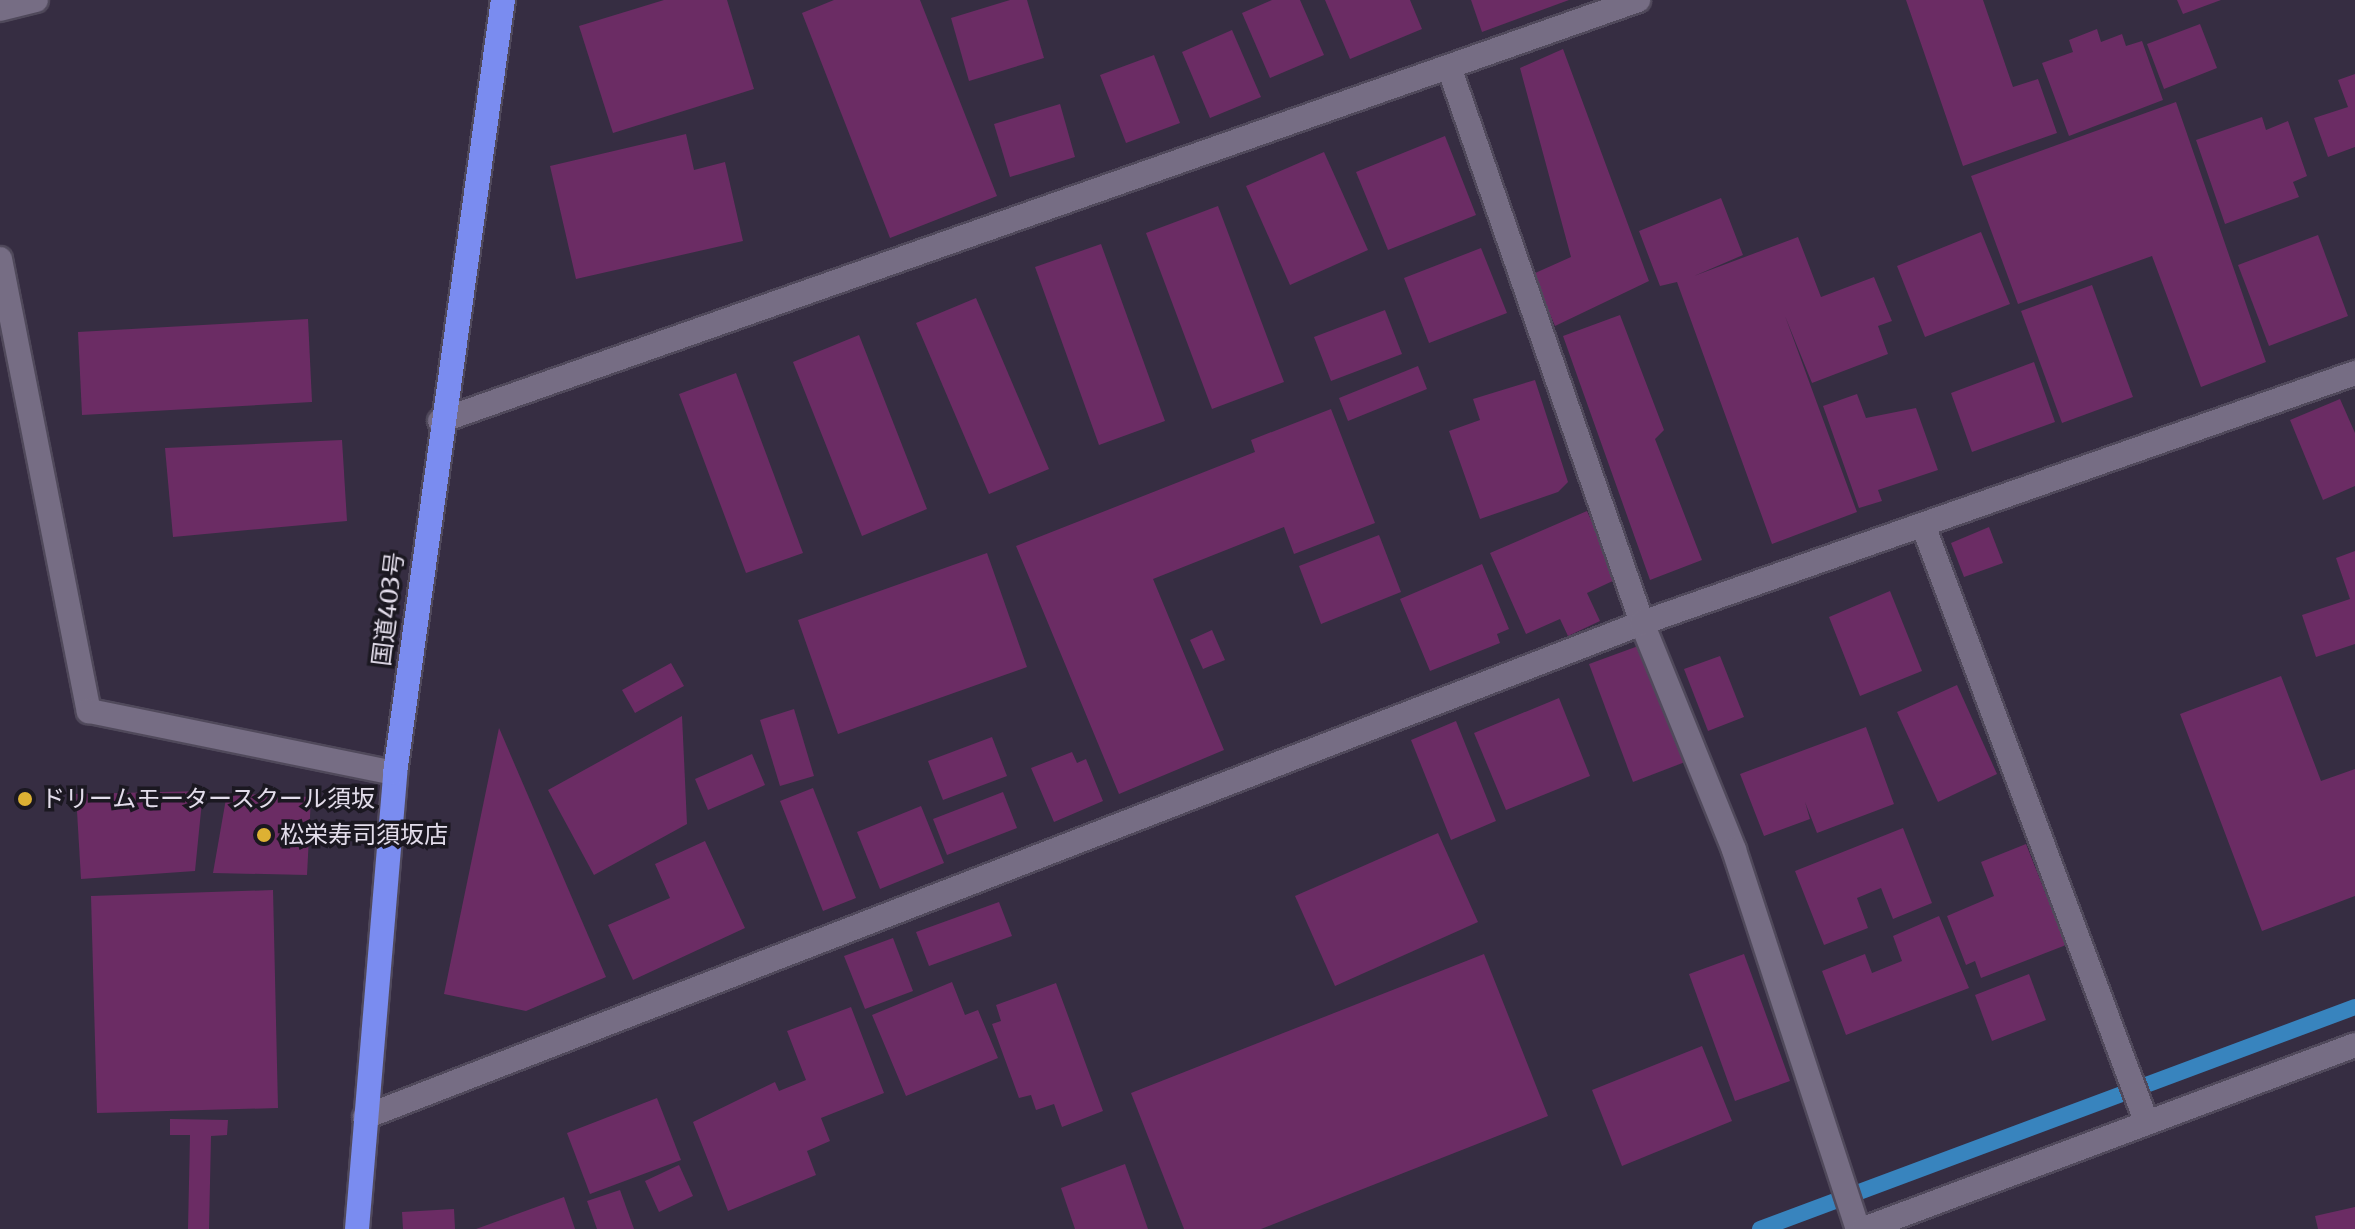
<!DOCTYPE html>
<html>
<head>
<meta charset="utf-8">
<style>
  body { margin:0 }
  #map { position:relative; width:2355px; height:1229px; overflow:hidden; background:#362d42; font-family:Merriweather,"Noto Sans JP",serif }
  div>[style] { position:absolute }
  .stream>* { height:16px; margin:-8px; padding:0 8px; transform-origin:8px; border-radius:8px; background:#3884be }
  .building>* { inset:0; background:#6b2c64 }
  .roads { filter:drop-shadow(2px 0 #50495b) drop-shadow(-2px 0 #50495b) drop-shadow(0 2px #50495b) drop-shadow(0 -2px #50495b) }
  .minor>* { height:24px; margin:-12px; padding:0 12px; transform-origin:12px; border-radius:12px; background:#766d84 }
  .highway>* { height:24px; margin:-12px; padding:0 12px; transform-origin:12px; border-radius:12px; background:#7a8cf0 }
  .dots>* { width:22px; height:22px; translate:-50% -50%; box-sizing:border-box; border:4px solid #1b1821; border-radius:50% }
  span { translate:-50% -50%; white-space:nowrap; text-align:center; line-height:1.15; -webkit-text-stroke:7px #1b1821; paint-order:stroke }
  .street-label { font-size:24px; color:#e3ddeb }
  .poi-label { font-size:24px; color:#e3ddeb }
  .left { translate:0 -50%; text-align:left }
</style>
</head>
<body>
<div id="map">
  <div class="stream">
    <i style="left:1760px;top:1229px;width:635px;rotate:-20.46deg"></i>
  </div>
  <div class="building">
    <i style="clip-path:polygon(664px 0,727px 0,754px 89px,613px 133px,579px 26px)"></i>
    <i style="clip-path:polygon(834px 0,920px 0,997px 196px,890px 238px,802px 13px)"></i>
    <i style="clip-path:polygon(1010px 0,1027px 0,1044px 58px,969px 81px,951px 18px)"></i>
    <i style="clip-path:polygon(1272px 0,1300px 0,1324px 55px,1270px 78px,1242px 13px)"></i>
    <i style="clip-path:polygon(1325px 0,1410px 0,1422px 29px,1350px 59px)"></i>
    <i style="clip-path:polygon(1471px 0,1569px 0,1482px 32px)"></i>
    <i style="clip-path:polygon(1906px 0,1983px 0,2013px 87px,2038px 79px,2057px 133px,1963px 166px)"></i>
    <i style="clip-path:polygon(2177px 0,2221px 0,2183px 14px)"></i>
    <i style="clip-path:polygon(2200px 24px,2217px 68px,2164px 89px,2147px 44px)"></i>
    <i style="clip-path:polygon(2097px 29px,2101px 42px,2122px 34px,2126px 46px,2142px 41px,2163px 100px,2069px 136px,2042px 63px,2073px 52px,2069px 40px)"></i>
    <i style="clip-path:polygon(1232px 30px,1261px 97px,1210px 118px,1182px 52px)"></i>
    <i style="clip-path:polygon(1563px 49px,1649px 281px,1555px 326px,1533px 274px,1571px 257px,1520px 68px)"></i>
    <i style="clip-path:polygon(1154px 55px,1180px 123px,1126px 143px,1100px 75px)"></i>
    <i style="clip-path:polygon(2355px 74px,2355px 147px,2328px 157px,2314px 118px,2348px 107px,2338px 80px)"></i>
    <i style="clip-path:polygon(2176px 102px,2266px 362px,2201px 387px,2152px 256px,2018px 304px,1971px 176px)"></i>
    <i style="clip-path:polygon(1060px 104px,1075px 157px,1010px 177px,994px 124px)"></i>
    <i style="clip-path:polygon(2262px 117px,2266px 130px,2288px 121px,2307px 176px,2293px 182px,2299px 197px,2225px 224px,2196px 140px)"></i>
    <i style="clip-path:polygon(686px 134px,694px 170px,725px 162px,743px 241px,576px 279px,550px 166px)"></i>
    <i style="clip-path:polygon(1445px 136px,1476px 215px,1388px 250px,1356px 172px)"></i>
    <i style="clip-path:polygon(1324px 152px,1368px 250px,1290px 285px,1246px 186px)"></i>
    <i style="clip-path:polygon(1721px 198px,1743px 255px,1694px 276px,1798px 237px,1821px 297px,1874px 277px,1892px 321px,1878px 326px,1888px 354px,1812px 383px,1785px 316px,1857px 512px,1772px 544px,1677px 282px,1660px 286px,1639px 231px)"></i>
    <i style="clip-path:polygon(1218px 206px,1284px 382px,1212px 409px,1146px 233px)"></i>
    <i style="clip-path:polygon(1981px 232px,2010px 304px,1925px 337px,1897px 266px)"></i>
    <i style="clip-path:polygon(2318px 235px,2348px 316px,2269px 346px,2238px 265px)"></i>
    <i style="clip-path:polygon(1101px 244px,1165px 421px,1099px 445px,1035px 267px)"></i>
    <i style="clip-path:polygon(1481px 248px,1507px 313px,1429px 343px,1404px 278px)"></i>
    <i style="clip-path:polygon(2092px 285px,2133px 397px,2062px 423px,2021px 311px)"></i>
    <i style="clip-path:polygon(976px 298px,1049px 469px,989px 494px,916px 323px)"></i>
    <i style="clip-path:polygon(1385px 310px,1402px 354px,1331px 381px,1314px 337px)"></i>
    <i style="clip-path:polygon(1620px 315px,1664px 430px,1655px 439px,1702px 560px,1650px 580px,1563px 336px)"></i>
    <i style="clip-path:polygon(308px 319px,312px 402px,82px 415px,78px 332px)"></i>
    <i style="clip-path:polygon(859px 335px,927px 509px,862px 536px,793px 362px)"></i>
    <i style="clip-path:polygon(2034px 362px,2055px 422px,1972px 452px,1951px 393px)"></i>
    <i style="clip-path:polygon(1418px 366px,1427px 389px,1348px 421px,1339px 398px)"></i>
    <i style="clip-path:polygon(736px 373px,803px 553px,746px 573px,679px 394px)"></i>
    <i style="clip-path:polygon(1535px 380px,1568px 482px,1558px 492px,1480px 519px,1449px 431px,1480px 420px,1473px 399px)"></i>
    <i style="clip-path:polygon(1857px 394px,1866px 418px,1916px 408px,1938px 470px,1878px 490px,1882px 501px,1859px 508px,1823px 406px)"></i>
    <i style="clip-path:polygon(2340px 399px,2355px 433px,2355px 486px,2323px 500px,2290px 420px)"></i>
    <i style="clip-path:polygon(1331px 409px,1375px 523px,1294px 554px,1284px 527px,1153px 579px,1224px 750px,1119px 794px,1016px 546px,1255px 452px,1251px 440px)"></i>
    <i style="clip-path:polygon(342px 440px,347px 521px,173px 537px,165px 448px)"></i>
    <i style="clip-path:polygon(1587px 511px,1617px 579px,1587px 593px,1600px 621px,1568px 636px,1560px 619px,1526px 634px,1490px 553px)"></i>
    <i style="clip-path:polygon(1989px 527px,2003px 563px,1964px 577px,1951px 543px)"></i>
    <i style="clip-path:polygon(1379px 535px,1401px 592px,1321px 624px,1299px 566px)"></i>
    <i style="clip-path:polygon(2355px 551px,2355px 644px,2316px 657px,2302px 615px,2350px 599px,2336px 558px)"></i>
    <i style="clip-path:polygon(987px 553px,1027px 667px,838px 734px,798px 620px)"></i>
    <i style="clip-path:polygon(1482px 564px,1509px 629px,1497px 634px,1500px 643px,1430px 671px,1400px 599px)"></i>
    <i style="clip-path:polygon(1890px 591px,1922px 671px,1860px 696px,1829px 617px)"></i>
    <i style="clip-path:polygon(1212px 630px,1225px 660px,1203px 669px,1190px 640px)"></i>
    <i style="clip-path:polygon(1641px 645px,1685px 762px,1633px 782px,1589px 664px)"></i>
    <i style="clip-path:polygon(1720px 656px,1744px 717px,1708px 731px,1684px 669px)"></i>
    <i style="clip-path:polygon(671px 663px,684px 686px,635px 713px,622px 690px)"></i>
    <i style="clip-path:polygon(2281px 676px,2321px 781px,2355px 769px,2355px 896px,2262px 931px,2180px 714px)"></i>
    <i style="clip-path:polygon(1957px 685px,1997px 774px,1938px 802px,1897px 712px)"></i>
    <i style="clip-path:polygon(1559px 698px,1590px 776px,1506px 810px,1474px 733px)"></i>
    <i style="clip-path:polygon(794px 709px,814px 776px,780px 786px,760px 720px)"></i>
    <i style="clip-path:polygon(682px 716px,687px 824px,594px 875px,548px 790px)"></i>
    <i style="clip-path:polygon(1456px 721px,1496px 821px,1451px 840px,1411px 740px)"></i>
    <i style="clip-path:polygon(1866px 727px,1894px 804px,1817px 833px,1805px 802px,1810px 819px,1764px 836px,1740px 774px)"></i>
    <i style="clip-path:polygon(499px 728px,606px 977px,526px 1011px,444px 994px)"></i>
    <i style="clip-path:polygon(992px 737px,1007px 776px,943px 800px,928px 761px)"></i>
    <i style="clip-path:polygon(1072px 752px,1077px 763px,1086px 759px,1103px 801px,1054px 822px,1031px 768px)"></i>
    <i style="clip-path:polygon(752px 754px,765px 785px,708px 810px,695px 779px)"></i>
    <i style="clip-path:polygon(813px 788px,856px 898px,823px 911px,780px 801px)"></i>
    <i style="clip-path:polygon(203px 791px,195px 871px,81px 879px,76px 794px)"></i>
    <i style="clip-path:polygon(1003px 792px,1017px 828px,947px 855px,933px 819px)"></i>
    <i style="clip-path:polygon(227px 793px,311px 797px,307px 875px,213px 873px)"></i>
    <i style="clip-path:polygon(921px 806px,944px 863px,880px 889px,857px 832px)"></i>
    <i style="clip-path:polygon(1903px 828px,1932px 903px,1893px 919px,1881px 888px,1857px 898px,1868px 928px,1824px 945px,1795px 871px)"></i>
    <i style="clip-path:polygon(1438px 833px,1478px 922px,1335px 986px,1295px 896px)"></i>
    <i style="clip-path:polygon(705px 841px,745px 928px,633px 980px,608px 925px,670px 898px,655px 864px)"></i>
    <i style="clip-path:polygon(2026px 844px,2066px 945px,1981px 978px,1975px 961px,1966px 965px,1947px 916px,1994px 896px,1981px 862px)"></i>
    <i style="clip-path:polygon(273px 890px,278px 1108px,97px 1113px,91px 896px)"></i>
    <i style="clip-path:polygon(999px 902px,1012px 936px,929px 966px,916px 932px)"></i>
    <i style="clip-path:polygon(1939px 916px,1969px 988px,1846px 1035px,1822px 971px,1865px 954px,1872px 973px,1902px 961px,1893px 936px)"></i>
    <i style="clip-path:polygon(893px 938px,913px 991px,865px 1009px,844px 956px)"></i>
    <i style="clip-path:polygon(1484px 954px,1548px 1116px,1261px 1229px,1184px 1229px,1131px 1093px)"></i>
    <i style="clip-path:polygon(1744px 954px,1790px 1081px,1735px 1101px,1689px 974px)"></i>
    <i style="clip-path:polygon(2029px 974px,2046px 1020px,1992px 1041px,1975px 995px)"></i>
    <i style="clip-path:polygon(952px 982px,965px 1015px,978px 1010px,998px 1058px,906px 1096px,872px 1015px)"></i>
    <i style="clip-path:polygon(1056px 983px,1103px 1111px,1062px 1127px,1054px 1104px,1036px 1110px,1031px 1095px,1019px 1098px,992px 1024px,1001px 1021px,996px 1005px)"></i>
    <i style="clip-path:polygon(851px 1007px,884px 1093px,821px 1118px,830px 1141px,807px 1151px,816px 1175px,728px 1211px,693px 1122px,775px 1082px,779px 1091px,806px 1080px,787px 1031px)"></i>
    <i style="clip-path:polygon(1702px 1046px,1732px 1121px,1622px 1166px,1592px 1090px)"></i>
    <i style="clip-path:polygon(657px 1098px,681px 1160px,590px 1194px,567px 1133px)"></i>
    <i style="clip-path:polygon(170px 1119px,228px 1120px,227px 1135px,211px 1136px,209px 1229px,188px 1229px,190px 1135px,170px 1135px)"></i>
    <i style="clip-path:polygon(1125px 1164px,1148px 1229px,1075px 1229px,1061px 1188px)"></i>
    <i style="clip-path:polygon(679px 1165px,693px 1196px,659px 1212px,645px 1181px)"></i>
    <i style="clip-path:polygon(620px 1190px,634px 1229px,597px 1229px,587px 1201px)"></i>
    <i style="clip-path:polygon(564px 1197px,575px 1229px,476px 1229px)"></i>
    <i style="clip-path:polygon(2355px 1207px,2355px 1229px,2318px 1229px,2315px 1216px)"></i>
    <i style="clip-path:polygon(454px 1209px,455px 1229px,403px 1229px,402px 1212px)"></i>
  </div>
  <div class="roads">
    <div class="minor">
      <i style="left:0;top:9px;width:37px;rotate:-14deg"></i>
      <i style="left:1450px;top:70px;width:585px;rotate:70.85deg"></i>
      <i style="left:1642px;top:623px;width:245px;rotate:67.9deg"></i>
      <i style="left:1734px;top:850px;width:399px;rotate:71.9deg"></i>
      <i style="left:0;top:259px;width:461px;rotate:78.9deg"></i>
      <i style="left:89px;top:711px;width:312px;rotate:11.5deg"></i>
      <i style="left:440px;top:421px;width:1270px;rotate:-19.36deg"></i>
      <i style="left:1923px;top:525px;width:633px;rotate:69.48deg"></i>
      <i style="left:365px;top:1117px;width:1369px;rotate:-21.15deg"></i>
      <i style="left:1642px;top:623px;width:756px;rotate:-19.32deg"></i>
      <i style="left:1864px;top:1229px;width:524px;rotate:-20.54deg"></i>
    </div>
    <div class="highway">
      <i style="left:357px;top:1229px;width:458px;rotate:-85.2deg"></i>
      <i style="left:395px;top:773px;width:781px;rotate:-82.05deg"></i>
    </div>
  </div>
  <div class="dots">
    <i style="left:25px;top:799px;background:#ddb133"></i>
    <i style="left:264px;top:835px;background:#ddb133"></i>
  </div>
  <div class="street-label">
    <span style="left:388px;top:609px;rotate:-83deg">国道403号</span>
  </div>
  <div class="poi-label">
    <span class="left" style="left:41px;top:799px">ドリームモータースクール須坂</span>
    <span class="left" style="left:280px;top:835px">松栄寿司須坂店</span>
  </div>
</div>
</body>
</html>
